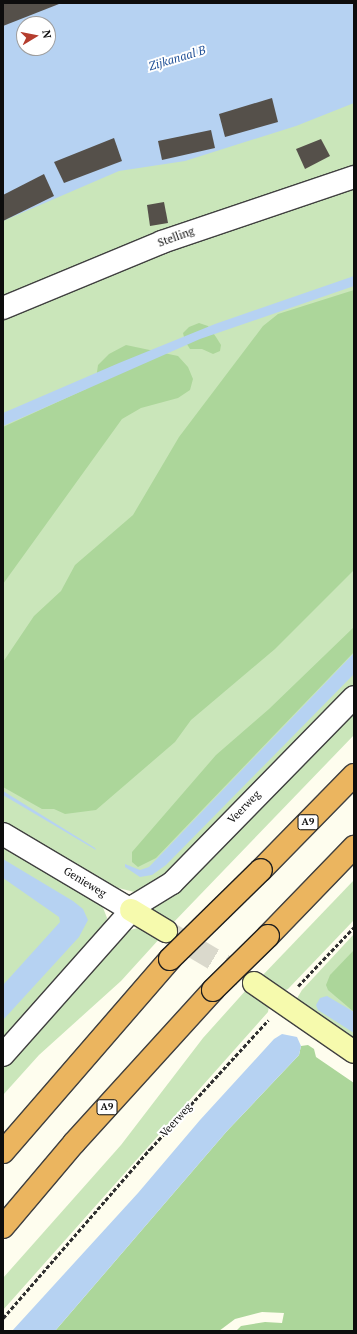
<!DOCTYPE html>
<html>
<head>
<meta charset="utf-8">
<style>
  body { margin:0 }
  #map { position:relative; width:357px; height:1334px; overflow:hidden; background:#fefdee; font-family:"PT Serif",serif }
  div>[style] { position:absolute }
  .green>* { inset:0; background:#cae6ba }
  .forest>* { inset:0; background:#acd69a }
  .water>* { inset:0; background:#b6d2f2 }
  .building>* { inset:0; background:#55504a }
  .secondary-tunnel>* { height:22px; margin-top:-11px; transform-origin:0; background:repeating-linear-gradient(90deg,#dad9cc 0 22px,transparent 0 33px) }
  .path>* { height:2.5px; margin-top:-1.25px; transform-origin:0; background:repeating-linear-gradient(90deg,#2f2f2f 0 4px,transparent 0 6px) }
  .roads { filter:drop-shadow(1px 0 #404040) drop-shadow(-1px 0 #404040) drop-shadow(0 1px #404040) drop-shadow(0 -1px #404040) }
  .street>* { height:22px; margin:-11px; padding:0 11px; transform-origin:11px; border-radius:11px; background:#fff }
  .secondary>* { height:22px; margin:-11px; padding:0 11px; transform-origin:11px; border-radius:11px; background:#f6faad }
  .highway>* { height:22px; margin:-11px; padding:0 11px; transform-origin:11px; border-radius:11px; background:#ebb55f }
  .bridges { filter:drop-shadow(1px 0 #1e1e1e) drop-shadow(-1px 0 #1e1e1e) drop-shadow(0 1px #1e1e1e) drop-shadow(0 -1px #1e1e1e) }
  .highway-bridge>* { height:22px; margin:-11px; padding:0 11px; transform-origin:11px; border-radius:11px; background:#ebb55f }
  span { translate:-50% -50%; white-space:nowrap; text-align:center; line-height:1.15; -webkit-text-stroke:4px #fff; paint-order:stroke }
  .shield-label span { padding:1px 3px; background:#fff; border:1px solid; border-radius:3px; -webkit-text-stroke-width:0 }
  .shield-label { font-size:10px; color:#0d0d0d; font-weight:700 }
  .street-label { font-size:11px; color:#0d0d0d }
  .water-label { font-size:12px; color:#1f4f96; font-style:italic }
  .frame { position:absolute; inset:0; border:4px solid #0d0d0d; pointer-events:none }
  .north { position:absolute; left:16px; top:16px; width:40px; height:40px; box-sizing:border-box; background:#fff; border:1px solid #9e9e9e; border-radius:50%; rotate:80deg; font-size:11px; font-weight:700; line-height:16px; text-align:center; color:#0d0d0d }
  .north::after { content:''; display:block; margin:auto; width:14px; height:18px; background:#b43d2e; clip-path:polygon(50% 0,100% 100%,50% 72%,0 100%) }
</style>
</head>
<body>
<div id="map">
  <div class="green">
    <i style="clip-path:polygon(evenodd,3px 3px,354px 3px,354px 173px,3px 302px,3px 3px,24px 24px,48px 24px,48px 48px,24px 48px,24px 24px)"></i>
    <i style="clip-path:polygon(354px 182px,354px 687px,177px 866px,143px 890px,134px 892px,107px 885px,3px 825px,3px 314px,62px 288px)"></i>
    <i style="clip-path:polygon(354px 709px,354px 735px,171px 925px,152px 912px,152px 907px,181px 891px)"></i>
    <i style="clip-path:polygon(3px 843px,102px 905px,107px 918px,105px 925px,3px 1045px)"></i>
    <i style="clip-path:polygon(354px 880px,354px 920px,288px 989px,284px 991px,261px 977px)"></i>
    <i style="clip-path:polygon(138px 928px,161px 937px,121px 981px,39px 1055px,3px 1095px,3px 1065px,126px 931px)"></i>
    <i style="clip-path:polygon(354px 934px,354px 1043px,296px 1000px,302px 990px)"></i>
    <i style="clip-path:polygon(247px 989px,269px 1006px,268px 1012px,3px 1310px,3px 1278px,121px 1145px,203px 1038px)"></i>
  </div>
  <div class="forest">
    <i style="clip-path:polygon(354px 290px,354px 570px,275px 649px,191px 720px,175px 742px,96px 810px,65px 814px,54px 809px,42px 809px,3px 787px,3px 662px,34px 616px,61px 591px,75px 565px,133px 515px,179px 437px,263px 326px,278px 314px)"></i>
    <i style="clip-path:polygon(199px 323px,208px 326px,216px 337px,221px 345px,220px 351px,213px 354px,202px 349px,190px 349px,185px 341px,183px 333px,189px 327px)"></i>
    <i style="clip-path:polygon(126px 345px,178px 356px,188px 367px,193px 379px,190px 390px,178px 398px,141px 408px,122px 419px,3px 584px,3px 427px,86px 389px,96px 379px,98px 365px,109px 354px)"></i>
    <i style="clip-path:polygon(354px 627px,354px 652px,156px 858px,138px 867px,132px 862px,132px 852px,216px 755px,269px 709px)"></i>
    <i style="clip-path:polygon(354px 950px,354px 1012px,328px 990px,326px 985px,330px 975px)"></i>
    <i style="clip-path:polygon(308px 1045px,314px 1049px,316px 1057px,354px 1083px,354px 1331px,236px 1331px,241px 1326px,265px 1322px,282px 1323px,284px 1313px,262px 1312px,235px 1319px,219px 1331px,55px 1331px,227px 1131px,299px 1055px,301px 1046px)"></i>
  </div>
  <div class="water">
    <i style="clip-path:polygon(evenodd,3px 3px,354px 3px,354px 103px,296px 126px,185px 161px,119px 171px,3px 221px,3px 3px,24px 24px,48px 24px,48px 48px,24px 48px,24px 24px)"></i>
    <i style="clip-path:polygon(354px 276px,354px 286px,200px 339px,3px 426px,3px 413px,119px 363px,215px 324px)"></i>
    <i style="clip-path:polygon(354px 653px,354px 674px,166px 865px,152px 875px,140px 877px,125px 867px,125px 864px,140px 870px,149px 867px)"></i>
    <i style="clip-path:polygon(3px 791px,95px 848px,96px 850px,3px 795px)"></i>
    <i style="clip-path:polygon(3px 859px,73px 901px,83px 909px,88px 920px,79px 937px,3px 1020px,3px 985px,60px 922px,59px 917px,3px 878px)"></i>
    <i style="clip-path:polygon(327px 996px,354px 1012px,354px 1033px,318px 1010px,316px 1005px,320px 998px)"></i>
    <i style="clip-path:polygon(282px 1034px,297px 1037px,301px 1046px,299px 1055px,227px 1131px,55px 1331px,12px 1331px,138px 1193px,200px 1120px,274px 1039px)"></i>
  </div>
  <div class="building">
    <i style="clip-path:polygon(3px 3px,59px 3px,59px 4px,3px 26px)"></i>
    <i style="clip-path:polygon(272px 98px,278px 122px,225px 137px,219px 114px)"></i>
    <i style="clip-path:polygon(211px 130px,215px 148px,162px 160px,158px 141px)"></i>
    <i style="clip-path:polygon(114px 138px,122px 161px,64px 183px,54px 162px)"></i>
    <i style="clip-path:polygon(321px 139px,330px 156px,305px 169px,296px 149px)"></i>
    <i style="clip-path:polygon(44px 174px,54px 196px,3px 221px,3px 195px)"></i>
    <i style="clip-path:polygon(164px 202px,168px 223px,150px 226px,147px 205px)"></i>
  </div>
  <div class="secondary-tunnel">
    <i style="left:166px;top:931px;width:102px;rotate:30.6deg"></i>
  </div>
  <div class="path">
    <i style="left:298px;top:986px;width:81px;rotate:-46.5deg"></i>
    <i style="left:3px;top:1318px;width:224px;rotate:-49deg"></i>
    <i style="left:150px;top:1149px;width:175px;rotate:-47.5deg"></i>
  </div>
  <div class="roads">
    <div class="street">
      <i style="left:3px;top:308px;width:172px;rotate:-22.5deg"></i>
      <i style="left:162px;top:242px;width:203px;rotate:-18.7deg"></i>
      <i style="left:3px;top:834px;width:149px;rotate:30.7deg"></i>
      <i style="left:3px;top:1055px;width:200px;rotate:-48.4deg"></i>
      <i style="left:136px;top:905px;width:42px;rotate:-31.4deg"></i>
      <i style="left:172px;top:883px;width:260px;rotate:-45.6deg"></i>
    </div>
    <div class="secondary">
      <i style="left:131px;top:910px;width:41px;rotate:31deg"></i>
      <i style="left:254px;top:983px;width:121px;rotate:34.6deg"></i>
    </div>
    <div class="highway">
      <i style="left:261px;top:870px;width:133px;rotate:-45.6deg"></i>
      <i style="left:268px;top:936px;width:124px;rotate:-46deg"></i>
      <i style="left:3px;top:1152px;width:255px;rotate:-49.1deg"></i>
      <i style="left:3px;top:1227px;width:110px;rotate:-49.8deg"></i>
      <i style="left:74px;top:1143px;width:207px;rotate:-47.7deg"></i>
    </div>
  </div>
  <div class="bridges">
    <div class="highway-bridge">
      <i style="left:170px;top:959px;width:127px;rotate:-44.4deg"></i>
      <i style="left:213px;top:990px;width:77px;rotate:-44.5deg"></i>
    </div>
  </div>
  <div class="shield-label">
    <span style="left:308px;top:822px">A9</span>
    <span style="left:107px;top:1107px">A9</span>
  </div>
  <div class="street-label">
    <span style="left:176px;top:237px;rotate:-20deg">Stelling</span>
    <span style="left:244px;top:807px;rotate:-46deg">Veerweg</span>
    <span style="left:85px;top:882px;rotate:31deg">Genieweg</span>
    <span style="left:176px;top:1120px;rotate:-48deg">Veerweg</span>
  </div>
  <div class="water-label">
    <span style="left:177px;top:58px;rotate:-17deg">Zijkanaal B</span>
  </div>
  <div class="frame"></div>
  <div class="north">N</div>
</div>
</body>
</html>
